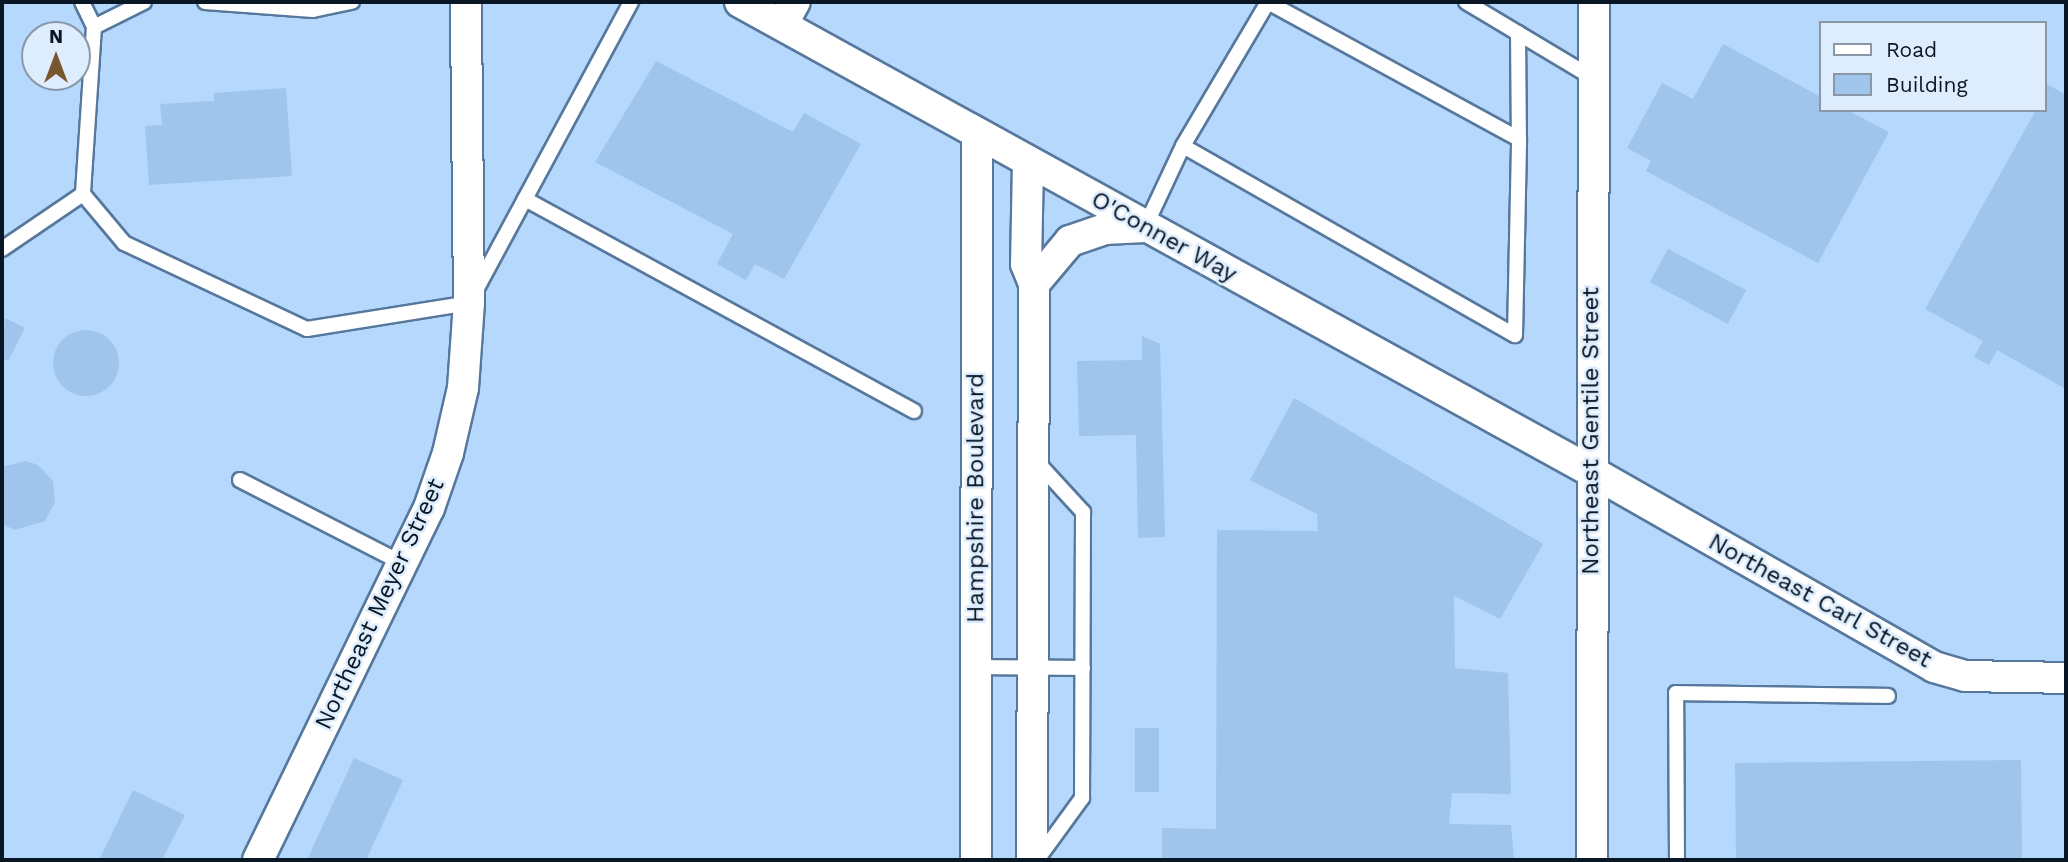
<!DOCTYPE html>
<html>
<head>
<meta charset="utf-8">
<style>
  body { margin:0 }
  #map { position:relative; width:2068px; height:862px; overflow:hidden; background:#cae1f9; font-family:"Work Sans",sans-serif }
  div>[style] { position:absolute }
  .built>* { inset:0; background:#b5d8fc }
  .building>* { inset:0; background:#9fc5ec }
  .round { border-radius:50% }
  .roads { filter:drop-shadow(2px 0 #56789c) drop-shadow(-2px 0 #56789c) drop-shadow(0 2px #56789c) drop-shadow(0 -2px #56789c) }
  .lane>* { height:14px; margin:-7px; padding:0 7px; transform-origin:7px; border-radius:7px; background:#fff }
  .street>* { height:30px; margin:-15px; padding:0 15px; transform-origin:15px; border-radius:15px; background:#fff }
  span { translate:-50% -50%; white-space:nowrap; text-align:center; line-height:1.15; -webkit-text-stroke:5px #deedfd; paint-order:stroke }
  .street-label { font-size:24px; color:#091624 }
  .frame { position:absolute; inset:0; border:4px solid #091624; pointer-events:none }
  .legend { position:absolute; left:1819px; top:21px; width:228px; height:91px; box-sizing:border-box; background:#deedfd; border:2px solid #8997a6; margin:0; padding:9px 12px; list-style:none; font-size:21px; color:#091624 }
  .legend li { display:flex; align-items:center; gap:14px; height:35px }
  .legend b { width:35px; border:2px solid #8997a6 }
  .north { position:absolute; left:21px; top:21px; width:70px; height:70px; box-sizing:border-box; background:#deedfd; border:2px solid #8997a6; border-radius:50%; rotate:0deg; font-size:19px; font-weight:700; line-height:28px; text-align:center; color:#091624 }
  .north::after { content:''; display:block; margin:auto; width:24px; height:32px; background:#78562e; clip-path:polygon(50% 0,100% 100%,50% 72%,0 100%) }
</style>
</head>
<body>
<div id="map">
  <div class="built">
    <i style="clip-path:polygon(evenodd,2px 2px,2066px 2px,2066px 860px,2px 860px,2px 2px,1821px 23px,2045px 23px,2045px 110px,1821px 110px,1821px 23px,2px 2px,35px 35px,77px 35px,77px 77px,35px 77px,35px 35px)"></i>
  </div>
  <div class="building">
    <i style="clip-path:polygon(1723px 44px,1821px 97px,1821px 110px,1847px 110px,1889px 132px,1818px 263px,1646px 171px,1651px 161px,1627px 148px,1662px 83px,1693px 99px)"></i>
    <i style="clip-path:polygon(656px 61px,793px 132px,804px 113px,861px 144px,784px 279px,755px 264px,746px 280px,717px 264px,733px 234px,595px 162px)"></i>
    <i style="clip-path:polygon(2045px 83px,2066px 95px,2066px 389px,1997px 350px,1989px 365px,1974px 357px,1983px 341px,1925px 309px,2036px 110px,2045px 110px)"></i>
    <i style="clip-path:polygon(286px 88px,292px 176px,149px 185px,145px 126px,162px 125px,160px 104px,214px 101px,214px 93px)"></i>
    <i style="clip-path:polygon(1668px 249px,1746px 290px,1728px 324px,1650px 282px)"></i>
    <i style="clip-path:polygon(5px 318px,25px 328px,8px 361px,2px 358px)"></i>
    <i class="round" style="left:53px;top:330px;width:66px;height:66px"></i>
    <i style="clip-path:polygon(1142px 336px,1160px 344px,1165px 537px,1138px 538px,1136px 435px,1079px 436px,1077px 361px,1142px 360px)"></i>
    <i style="clip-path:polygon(1294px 398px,1543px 544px,1500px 619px,1454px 596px,1455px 668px,1508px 673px,1511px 794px,1452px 793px,1449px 824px,1511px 825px,1514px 860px,1162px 860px,1162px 828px,1216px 829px,1217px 530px,1318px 531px,1317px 514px,1250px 480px)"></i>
    <i style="clip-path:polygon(26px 461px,38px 465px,53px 481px,55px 502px,45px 521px,15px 530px,2px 524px,2px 467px)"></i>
    <i style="clip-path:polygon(1135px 728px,1159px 728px,1159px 792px,1135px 792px)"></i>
    <i style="clip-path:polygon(354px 758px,403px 780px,366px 860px,307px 860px)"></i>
    <i style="clip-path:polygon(2021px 760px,2022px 860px,1736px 860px,1735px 763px)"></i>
    <i style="clip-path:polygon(133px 790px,185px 815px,162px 860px,99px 860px)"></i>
  </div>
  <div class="roads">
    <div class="lane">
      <i style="left:82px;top:2px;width:28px;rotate:64deg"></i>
      <i style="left:144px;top:2px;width:56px;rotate:153.4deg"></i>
      <i style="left:94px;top:27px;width:167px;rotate:93.8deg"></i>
      <i style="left:83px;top:194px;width:64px;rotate:50.1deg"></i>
      <i style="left:124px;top:243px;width:202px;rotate:25.2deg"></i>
      <i style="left:307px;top:329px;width:164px;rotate:-9.1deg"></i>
      <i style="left:469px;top:303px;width:342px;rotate:-61.7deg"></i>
      <i style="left:205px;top:2px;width:108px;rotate:4.2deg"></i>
      <i style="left:313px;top:10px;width:40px;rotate:-12deg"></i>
      <i style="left:1466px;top:2px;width:148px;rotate:30.9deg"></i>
      <i style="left:1518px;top:33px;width:106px;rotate:89.5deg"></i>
      <i style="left:525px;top:199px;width:443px;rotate:28.6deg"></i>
      <i style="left:1145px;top:227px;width:89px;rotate:-64.9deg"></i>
      <i style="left:1183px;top:146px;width:382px;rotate:29.7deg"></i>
      <i style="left:1515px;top:335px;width:196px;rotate:-88.8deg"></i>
      <i style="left:1519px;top:139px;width:286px;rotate:-151.4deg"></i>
      <i style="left:1268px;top:2px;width:167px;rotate:120.6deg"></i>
      <i style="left:2px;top:249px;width:98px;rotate:-34.2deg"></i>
      <i style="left:1037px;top:462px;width:68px;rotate:47.4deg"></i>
      <i style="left:1083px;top:512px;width:286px;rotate:90.2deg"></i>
      <i style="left:1082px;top:798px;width:77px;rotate:126deg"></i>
      <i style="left:240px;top:480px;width:182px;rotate:27.1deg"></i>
      <i style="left:976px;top:667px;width:107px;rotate:0.5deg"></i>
      <i style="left:1677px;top:860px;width:167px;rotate:-90.3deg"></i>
      <i style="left:1676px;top:693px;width:212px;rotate:0.8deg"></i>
    </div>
    <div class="street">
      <i style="left:740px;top:2px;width:969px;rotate:28.87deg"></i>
      <i style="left:1589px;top:470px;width:397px;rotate:29.7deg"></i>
      <i style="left:1934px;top:667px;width:32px;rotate:16deg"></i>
      <i style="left:1965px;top:676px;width:101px;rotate:1.1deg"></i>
      <i style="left:782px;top:25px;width:26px;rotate:-61deg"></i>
      <i style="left:1028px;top:162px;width:102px;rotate:91.1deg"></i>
      <i style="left:1026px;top:264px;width:22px;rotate:68deg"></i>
      <i style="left:258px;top:860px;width:391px;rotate:-64.1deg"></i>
      <i style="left:429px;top:508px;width:58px;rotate:-70.9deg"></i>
      <i style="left:448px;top:453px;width:67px;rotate:-77deg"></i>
      <i style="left:463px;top:388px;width:85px;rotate:-86deg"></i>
      <i style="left:469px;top:303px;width:301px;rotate:-90.6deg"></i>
      <i style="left:976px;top:860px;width:724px;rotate:-89.92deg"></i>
      <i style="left:1032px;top:860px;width:576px;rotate:-89.8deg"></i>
      <i style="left:1034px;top:284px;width:56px;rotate:-50.1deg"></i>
      <i style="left:1070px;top:241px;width:37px;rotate:-19deg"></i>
      <i style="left:1105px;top:229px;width:40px;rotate:-2.9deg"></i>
      <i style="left:1592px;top:860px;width:858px;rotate:-89.87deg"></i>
    </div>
  </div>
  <div class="street-label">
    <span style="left:1164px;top:237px;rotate:29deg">O'Conner Way</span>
    <span style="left:1591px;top:431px;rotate:-90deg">Northeast Gentile Street</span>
    <span style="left:976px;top:498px;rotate:-90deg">Hampshire Boulevard</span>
    <span style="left:1820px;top:601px;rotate:29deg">Northeast Carl Street</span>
    <span style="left:380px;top:604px;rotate:-65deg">Northeast Meyer Street</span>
  </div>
  <div class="frame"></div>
  <ul class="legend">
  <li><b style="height:9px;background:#fff"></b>Road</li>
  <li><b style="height:19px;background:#9fc5ec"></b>Building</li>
  </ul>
  <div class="north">N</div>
</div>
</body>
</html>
